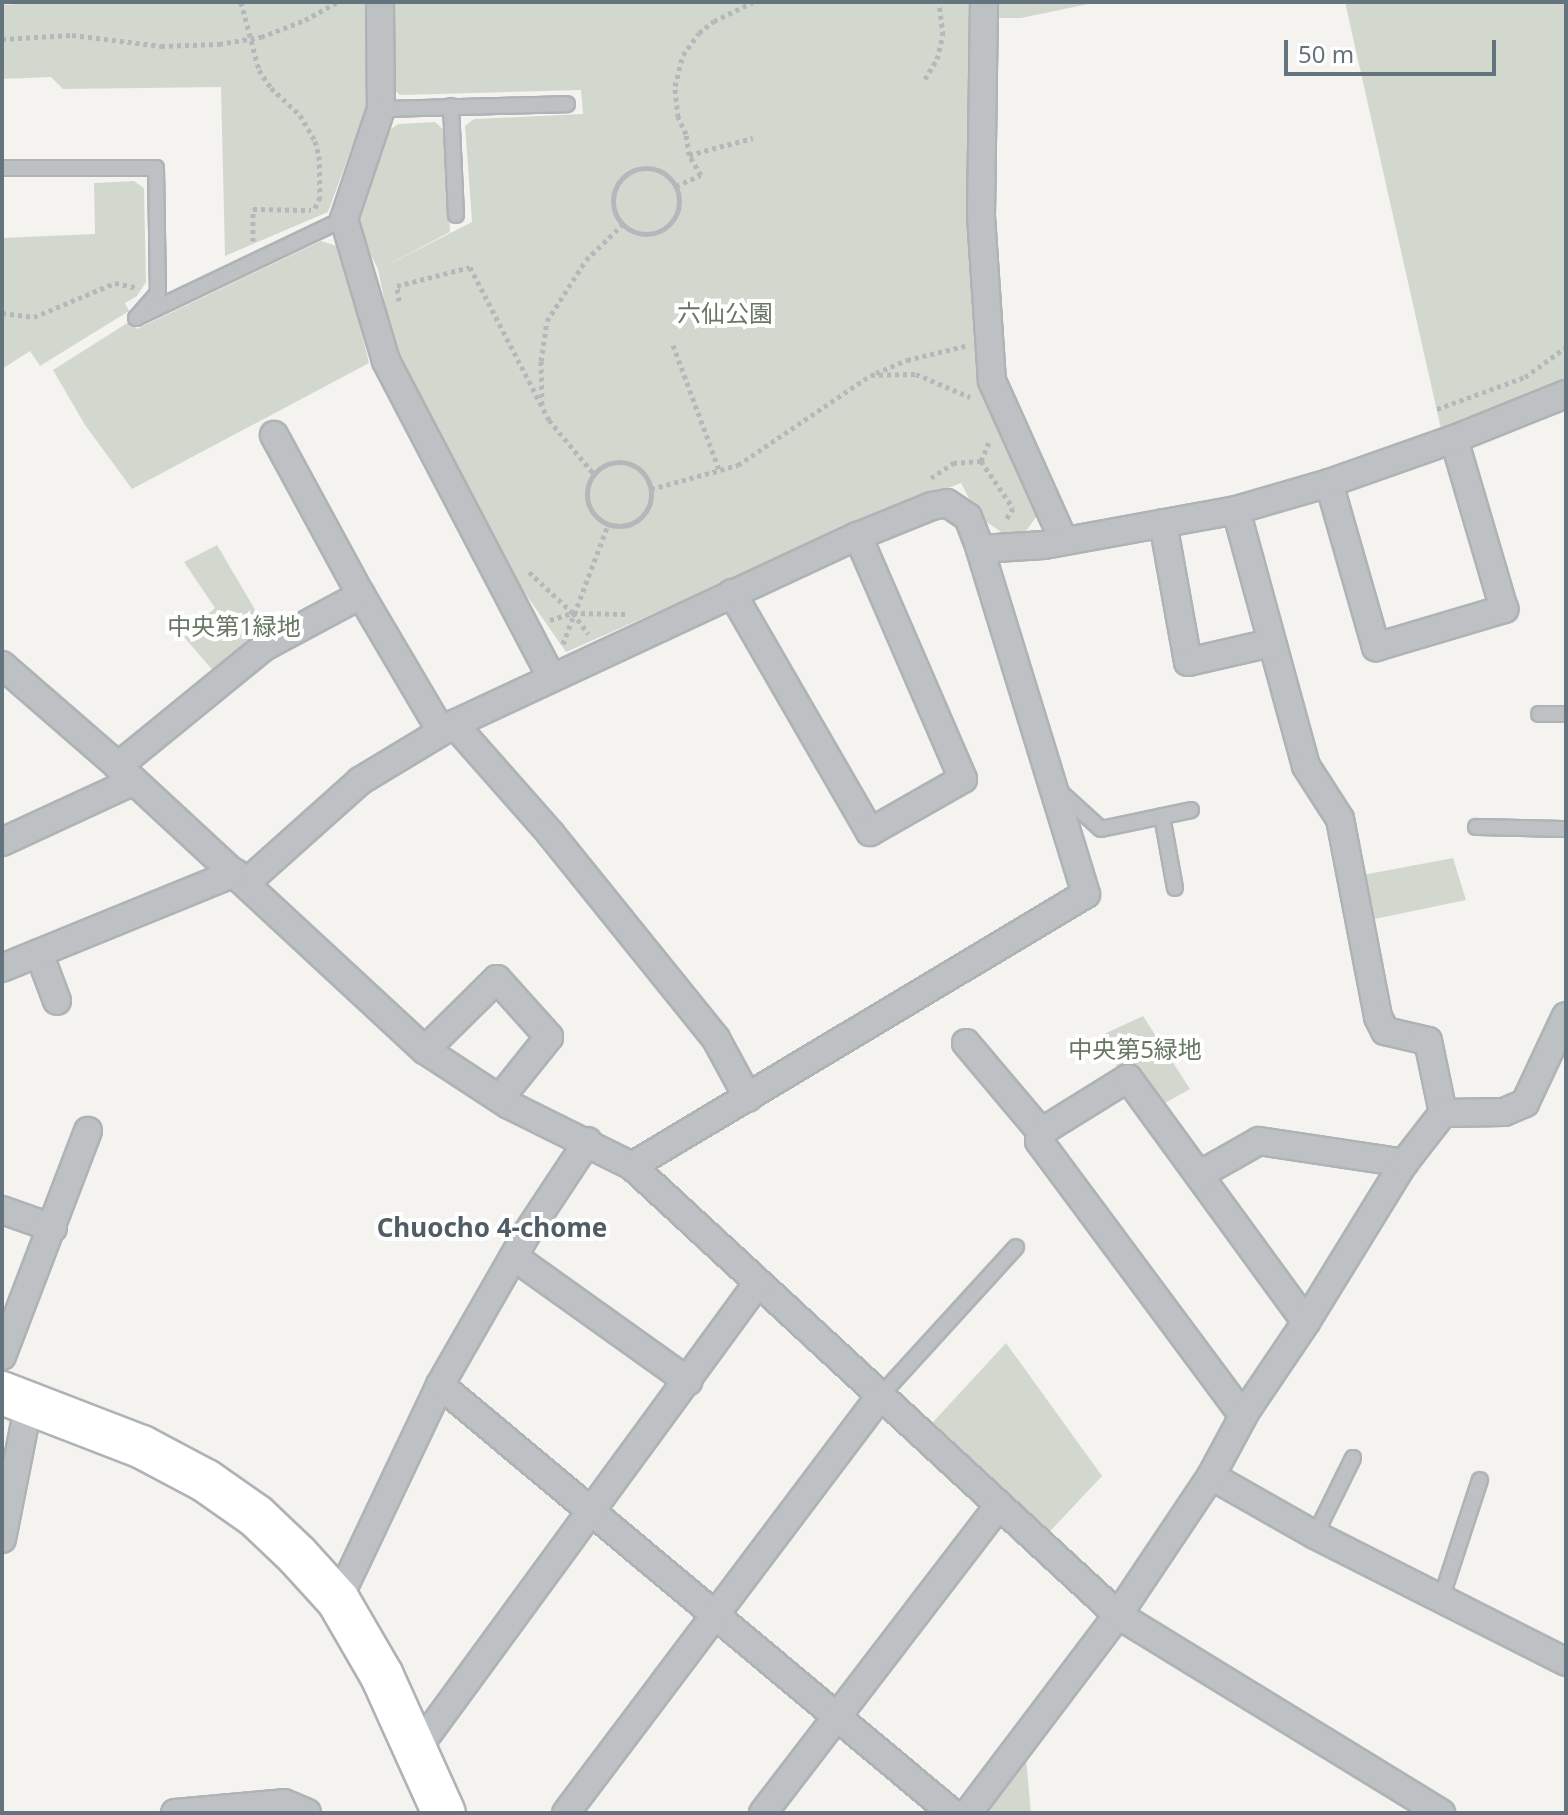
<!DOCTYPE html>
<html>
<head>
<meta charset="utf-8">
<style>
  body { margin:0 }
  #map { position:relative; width:1568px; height:1815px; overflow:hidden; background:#f4f3ef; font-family:"Noto Sans","Noto Sans JP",sans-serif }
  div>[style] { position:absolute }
  .green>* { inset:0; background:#d3d8cf }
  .path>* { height:5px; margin-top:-2.5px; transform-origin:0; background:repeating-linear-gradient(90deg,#b5b8ba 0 4px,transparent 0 8px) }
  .path>.ring { margin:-2.5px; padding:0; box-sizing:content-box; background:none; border:5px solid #b5b8ba; border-radius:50% }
  .roads { filter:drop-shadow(2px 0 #aeb3b6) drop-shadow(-2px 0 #aeb3b6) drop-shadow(0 2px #aeb3b6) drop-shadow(0 -2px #aeb3b6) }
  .service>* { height:14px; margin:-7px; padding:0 7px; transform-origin:7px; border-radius:7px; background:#bdc1c4 }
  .minor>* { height:26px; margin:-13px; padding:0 13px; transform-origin:13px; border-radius:13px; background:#bdc1c4 }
  .primary>* { height:42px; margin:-21px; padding:0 21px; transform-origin:21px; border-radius:21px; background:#fff }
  span { translate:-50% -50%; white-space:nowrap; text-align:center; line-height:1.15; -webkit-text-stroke:8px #fff; paint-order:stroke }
  .park-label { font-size:24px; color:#677762 }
  .neighbourhood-label { font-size:26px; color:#515d65; font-weight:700 }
  .frame { position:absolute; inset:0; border:4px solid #64747f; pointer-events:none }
  .scale { position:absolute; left:1284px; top:40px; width:212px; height:36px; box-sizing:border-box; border:4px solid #64747f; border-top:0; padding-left:10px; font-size:24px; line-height:28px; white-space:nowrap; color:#64747f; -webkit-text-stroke:6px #fff; paint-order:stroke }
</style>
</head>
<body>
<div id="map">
  <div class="green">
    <i style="clip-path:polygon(49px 2px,368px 2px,368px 103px,328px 212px,225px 256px,221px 87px,63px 89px,51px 77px,2px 79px,2px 5px)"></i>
    <i style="clip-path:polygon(393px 2px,973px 2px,974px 309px,1039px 513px,1026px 531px,1004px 534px,978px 516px,961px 483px,841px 531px,566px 652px,481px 530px,396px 359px,378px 269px,353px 219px,383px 135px,398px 124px,435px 122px,444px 130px,450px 232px,380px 269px,472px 222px,465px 126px,474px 119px,583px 114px,581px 90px,400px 95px,392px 88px)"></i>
    <i style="clip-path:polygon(992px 2px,1098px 2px,1021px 18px,991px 18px)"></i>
    <i style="clip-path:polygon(1345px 2px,1566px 2px,1566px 384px,1441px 429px)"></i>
    <i style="clip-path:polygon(134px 181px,144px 188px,146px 282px,137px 296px,125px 303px,129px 311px,40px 366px,30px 351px,2px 369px,2px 238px,95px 234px,94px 183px)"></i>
    <i style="clip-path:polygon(321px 241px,337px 246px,345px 263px,369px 363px,132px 489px,85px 425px,53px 370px,132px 320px,137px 329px)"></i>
    <i style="clip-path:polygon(217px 545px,270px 635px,215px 673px,184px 637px,215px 608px,184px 562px)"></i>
    <i style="clip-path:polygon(1453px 858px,1466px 900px,1365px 921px,1352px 877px)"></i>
    <i style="clip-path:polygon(1143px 1016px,1190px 1089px,1158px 1107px,1122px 1076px,1100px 1036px)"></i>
    <i style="clip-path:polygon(1006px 1343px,1102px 1476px,1039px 1543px,922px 1434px)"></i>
    <i style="clip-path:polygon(1024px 1737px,1031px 1813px,968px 1813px)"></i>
  </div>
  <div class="path">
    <i style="left:241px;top:2px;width:70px;rotate:75.2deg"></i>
    <i style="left:259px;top:70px;width:22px;rotate:56deg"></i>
    <i style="left:271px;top:88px;width:40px;rotate:43deg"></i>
    <i style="left:300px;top:115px;width:30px;rotate:60deg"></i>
    <i style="left:315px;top:141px;width:16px;rotate:75deg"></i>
    <i style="left:319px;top:156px;width:41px;rotate:88.6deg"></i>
    <i style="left:320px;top:197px;width:14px;rotate:115deg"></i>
    <i style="left:2px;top:39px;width:70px;rotate:-3.3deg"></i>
    <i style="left:72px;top:35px;width:90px;rotate:7deg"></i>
    <i style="left:161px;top:46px;width:58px;rotate:-2deg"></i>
    <i style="left:219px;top:44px;width:43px;rotate:-9.5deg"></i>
    <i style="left:261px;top:37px;width:47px;rotate:-21.1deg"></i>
    <i style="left:305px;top:20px;width:37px;rotate:-29deg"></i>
    <i style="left:925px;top:79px;width:23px;rotate:-59deg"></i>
    <i style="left:937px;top:59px;width:25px;rotate:-76deg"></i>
    <i style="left:943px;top:35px;width:33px;rotate:-97deg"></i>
    <i style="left:689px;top:155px;width:66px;rotate:-14.9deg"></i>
    <i class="ring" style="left:613px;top:168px;width:61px;height:61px"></i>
    <i style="left:676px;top:186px;width:27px;rotate:-24deg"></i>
    <i style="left:701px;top:175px;width:23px;rotate:-121deg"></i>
    <i style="left:689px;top:155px;width:21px;rotate:-98deg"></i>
    <i style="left:686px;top:134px;width:19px;rotate:-115deg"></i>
    <i style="left:678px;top:117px;width:31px;rotate:-96deg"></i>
    <i style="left:675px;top:86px;width:32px;rotate:-76deg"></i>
    <i style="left:683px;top:55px;width:27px;rotate:-54deg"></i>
    <i style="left:699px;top:33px;width:19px;rotate:-39deg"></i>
    <i style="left:714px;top:21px;width:43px;rotate:-26deg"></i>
    <i style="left:253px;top:241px;width:32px;rotate:-90deg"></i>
    <i style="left:253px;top:209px;width:58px;rotate:1deg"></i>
    <i style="left:399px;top:301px;width:15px;rotate:-98deg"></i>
    <i style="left:397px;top:286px;width:75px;rotate:-14.6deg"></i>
    <i style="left:470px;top:267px;width:172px;rotate:62.7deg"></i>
    <i style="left:549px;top:420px;width:70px;rotate:50.2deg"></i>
    <i style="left:2px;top:313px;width:32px;rotate:7deg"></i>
    <i style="left:34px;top:317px;width:88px;rotate:-22.8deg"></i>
    <i style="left:115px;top:283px;width:24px;rotate:12deg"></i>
    <i style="left:673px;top:345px;width:135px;rotate:69.7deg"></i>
    <i style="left:876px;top:373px;width:34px;rotate:-23deg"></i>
    <i style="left:907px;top:360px;width:60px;rotate:-13.6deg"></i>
    <i style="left:542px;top:405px;width:44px;rotate:-91.3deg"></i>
    <i style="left:541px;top:361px;width:40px;rotate:-81.5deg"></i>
    <i style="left:547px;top:321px;width:72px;rotate:-57.4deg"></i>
    <i style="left:586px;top:260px;width:52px;rotate:-44.2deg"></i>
    <i style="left:1437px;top:409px;width:94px;rotate:-20deg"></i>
    <i style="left:1525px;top:377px;width:51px;rotate:-36.2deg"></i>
    <i style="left:981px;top:461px;width:23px;rotate:-67deg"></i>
    <i class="ring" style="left:587px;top:462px;width:59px;height:59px"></i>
    <i style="left:931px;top:478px;width:27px;rotate:-34deg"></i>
    <i style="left:953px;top:463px;width:28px;rotate:-4deg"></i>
    <i style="left:981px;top:461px;width:57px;rotate:55.8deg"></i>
    <i style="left:1013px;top:508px;width:15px;rotate:122deg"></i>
    <i style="left:651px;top:489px;width:90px;rotate:-15.4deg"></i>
    <i style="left:738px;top:465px;width:161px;rotate:-34.1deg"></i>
    <i style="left:871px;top:375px;width:45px;rotate:-1.3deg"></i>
    <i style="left:916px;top:374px;width:59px;rotate:23.1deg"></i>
    <i style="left:529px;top:572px;width:60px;rotate:43deg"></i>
    <i style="left:573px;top:613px;width:54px;rotate:1.1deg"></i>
    <i style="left:550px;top:620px;width:24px;rotate:-17deg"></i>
    <i style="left:573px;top:613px;width:26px;rotate:54deg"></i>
    <i style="left:563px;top:644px;width:127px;rotate:-69.3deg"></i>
  </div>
  <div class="roads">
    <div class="service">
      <i style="left:451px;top:106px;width:109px;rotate:87.4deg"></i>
      <i style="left:381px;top:109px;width:186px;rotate:-1.5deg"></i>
      <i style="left:2px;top:168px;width:154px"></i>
      <i style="left:156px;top:168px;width:125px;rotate:89.1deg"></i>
      <i style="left:158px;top:293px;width:33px;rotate:131deg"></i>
      <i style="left:136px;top:318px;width:230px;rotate:-25.5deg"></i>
      <i style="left:1539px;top:714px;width:27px"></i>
      <i style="left:1060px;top:792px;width:55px;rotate:42.1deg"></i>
      <i style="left:1101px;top:829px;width:92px;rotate:-11.9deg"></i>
      <i style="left:1162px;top:816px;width:73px;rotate:79.8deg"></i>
      <i style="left:1476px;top:827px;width:90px;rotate:1.3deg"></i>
      <i style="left:881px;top:1395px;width:200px;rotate:-47.6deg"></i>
      <i style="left:1315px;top:1535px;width:86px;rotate:-63.7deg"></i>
      <i style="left:1441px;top:1599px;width:125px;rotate:-71.9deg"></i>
    </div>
    <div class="minor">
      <i style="left:380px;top:2px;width:107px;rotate:89.5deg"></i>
      <i style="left:381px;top:109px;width:116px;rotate:108.6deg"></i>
      <i style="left:344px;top:219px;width:148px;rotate:73.5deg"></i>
      <i style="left:386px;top:361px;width:356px;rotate:62.4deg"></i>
      <i style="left:984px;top:2px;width:214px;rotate:90.8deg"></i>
      <i style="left:981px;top:216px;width:165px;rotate:86.2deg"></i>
      <i style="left:992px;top:381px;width:175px;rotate:65.8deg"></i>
      <i style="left:274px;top:435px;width:182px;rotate:61.5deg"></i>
      <i style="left:361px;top:595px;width:158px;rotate:59.5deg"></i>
      <i style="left:1329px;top:483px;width:171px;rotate:74deg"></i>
      <i style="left:1376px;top:647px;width:134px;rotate:-16.5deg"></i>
      <i style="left:1504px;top:609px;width:177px;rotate:-106.4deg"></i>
      <i style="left:1236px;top:510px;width:265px;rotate:74.7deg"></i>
      <i style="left:1306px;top:766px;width:63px;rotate:57.3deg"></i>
      <i style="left:1340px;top:819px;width:202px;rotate:79.1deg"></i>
      <i style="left:1378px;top:1017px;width:16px;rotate:63deg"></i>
      <i style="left:1385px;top:1031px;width:44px;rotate:13.1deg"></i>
      <i style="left:1428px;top:1041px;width:74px;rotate:78.2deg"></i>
      <i style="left:1163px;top:523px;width:141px;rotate:79.8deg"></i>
      <i style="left:1188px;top:662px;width:85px;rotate:-12.9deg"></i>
      <i style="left:732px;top:593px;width:276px;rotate:60deg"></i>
      <i style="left:870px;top:832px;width:107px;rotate:-29.7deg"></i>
      <i style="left:963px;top:779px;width:265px;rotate:-113.4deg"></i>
      <i style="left:2px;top:665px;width:154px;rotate:41deg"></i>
      <i style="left:118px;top:766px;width:418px;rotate:42.8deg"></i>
      <i style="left:425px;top:1050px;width:100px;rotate:33.2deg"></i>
      <i style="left:509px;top:1105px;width:137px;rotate:26.4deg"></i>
      <i style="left:632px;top:1166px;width:662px;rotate:42.73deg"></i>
      <i style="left:1118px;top:1615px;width:379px;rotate:31.5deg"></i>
      <i style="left:454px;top:724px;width:145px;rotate:48.6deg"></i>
      <i style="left:550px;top:833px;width:265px;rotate:51.1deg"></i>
      <i style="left:716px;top:1039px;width:67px;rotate:61.5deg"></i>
      <i style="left:118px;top:766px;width:188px;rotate:-39.2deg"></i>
      <i style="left:264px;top:647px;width:110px;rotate:-28.2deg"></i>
      <i style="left:2px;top:842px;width:145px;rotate:-24.8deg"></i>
      <i style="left:246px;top:883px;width:153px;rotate:-41.8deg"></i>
      <i style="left:360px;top:781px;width:110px;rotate:-31.2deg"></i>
      <i style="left:454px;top:724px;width:446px;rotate:-25deg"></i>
      <i style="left:858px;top:536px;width:80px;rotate:-22.1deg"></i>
      <i style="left:932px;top:506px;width:15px;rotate:-11deg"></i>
      <i style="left:947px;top:503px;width:25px;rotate:34deg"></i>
      <i style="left:968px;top:517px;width:34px;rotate:69deg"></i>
      <i style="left:980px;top:549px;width:64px;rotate:-3.6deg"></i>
      <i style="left:1044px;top:545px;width:195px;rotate:-10.3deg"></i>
      <i style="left:1236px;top:510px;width:97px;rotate:-16.2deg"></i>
      <i style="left:1329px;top:483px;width:133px;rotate:-19.4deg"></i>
      <i style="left:1454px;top:439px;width:121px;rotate:-21.9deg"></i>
      <i style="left:39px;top:953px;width:51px;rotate:69.4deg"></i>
      <i style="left:2px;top:968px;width:252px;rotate:-22.2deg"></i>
      <i style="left:966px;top:1043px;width:116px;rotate:49.9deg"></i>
      <i style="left:1041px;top:1132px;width:9px;rotate:103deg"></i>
      <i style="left:1039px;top:1141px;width:342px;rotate:53.4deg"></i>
      <i style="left:425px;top:1050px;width:101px;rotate:-44.6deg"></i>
      <i style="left:497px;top:979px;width:78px;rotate:48.1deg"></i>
      <i style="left:549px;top:1037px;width:78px;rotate:128.8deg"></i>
      <i style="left:1041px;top:1132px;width:102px;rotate:-31.8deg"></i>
      <i style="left:1128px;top:1078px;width:302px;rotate:53.9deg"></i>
      <i style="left:632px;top:1166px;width:529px;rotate:-30.93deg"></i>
      <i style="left:1086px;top:894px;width:361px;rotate:-107.1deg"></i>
      <i style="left:1199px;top:1175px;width:69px;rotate:-29.5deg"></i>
      <i style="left:1259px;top:1141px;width:147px;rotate:8.6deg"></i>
      <i style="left:2px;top:1210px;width:54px;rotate:19.4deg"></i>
      <i style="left:514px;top:1257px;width:214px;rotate:35.5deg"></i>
      <i style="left:2px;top:1356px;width:241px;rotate:-69.1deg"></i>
      <i style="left:440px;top:1385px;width:667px;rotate:39.89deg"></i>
      <i style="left:1211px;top:1476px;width:120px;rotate:29.6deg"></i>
      <i style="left:1315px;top:1535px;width:281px;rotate:26.8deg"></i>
      <i style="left:2px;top:1539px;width:139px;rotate:-78.8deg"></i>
      <i style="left:338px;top:1600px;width:238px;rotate:-64.6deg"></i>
      <i style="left:440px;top:1385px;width:175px;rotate:-60.2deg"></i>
      <i style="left:527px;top:1233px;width:110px;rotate:-56.5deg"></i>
      <i style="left:416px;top:1750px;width:577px;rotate:-53.8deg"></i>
      <i style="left:175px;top:1813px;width:109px;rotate:-5.2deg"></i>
      <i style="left:284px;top:1803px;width:25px;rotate:23deg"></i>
      <i style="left:566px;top:1813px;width:523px;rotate:-53deg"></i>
      <i style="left:763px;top:1813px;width:388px;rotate:-52.5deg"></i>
      <i style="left:968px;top:1813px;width:248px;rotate:-52.9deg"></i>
      <i style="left:1118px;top:1615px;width:167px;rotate:-56.2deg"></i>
      <i style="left:1211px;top:1476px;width:74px;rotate:-61.7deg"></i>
      <i style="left:1246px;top:1411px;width:107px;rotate:-56deg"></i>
      <i style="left:1306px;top:1322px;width:187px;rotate:-58.4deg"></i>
      <i style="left:1404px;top:1163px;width:63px;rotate:-52deg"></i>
      <i style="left:1443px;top:1113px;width:61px;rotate:-0.9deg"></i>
      <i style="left:1504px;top:1112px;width:23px;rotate:-23deg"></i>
      <i style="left:1525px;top:1103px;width:96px;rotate:-64.8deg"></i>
    </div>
    <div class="primary">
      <i style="left:2px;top:1393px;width:150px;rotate:21.1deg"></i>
      <i style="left:142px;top:1447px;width:72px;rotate:28deg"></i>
      <i style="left:206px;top:1481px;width:61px;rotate:35deg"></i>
      <i style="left:256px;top:1516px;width:57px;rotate:43.6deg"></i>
      <i style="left:297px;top:1555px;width:61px;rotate:47.7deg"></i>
      <i style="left:338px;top:1600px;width:88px;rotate:59.9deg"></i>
      <i style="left:382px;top:1676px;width:150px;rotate:65.7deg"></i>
    </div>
  </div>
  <div class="park-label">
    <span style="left:725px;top:313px">六仙公園</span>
    <span style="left:234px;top:626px">中央第1緑地</span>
    <span style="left:1135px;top:1049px">中央第5緑地</span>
  </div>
  <div class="neighbourhood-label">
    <span style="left:492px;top:1228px">Chuocho 4-chome</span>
  </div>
  <div class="frame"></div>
  <div class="scale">50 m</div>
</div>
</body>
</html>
